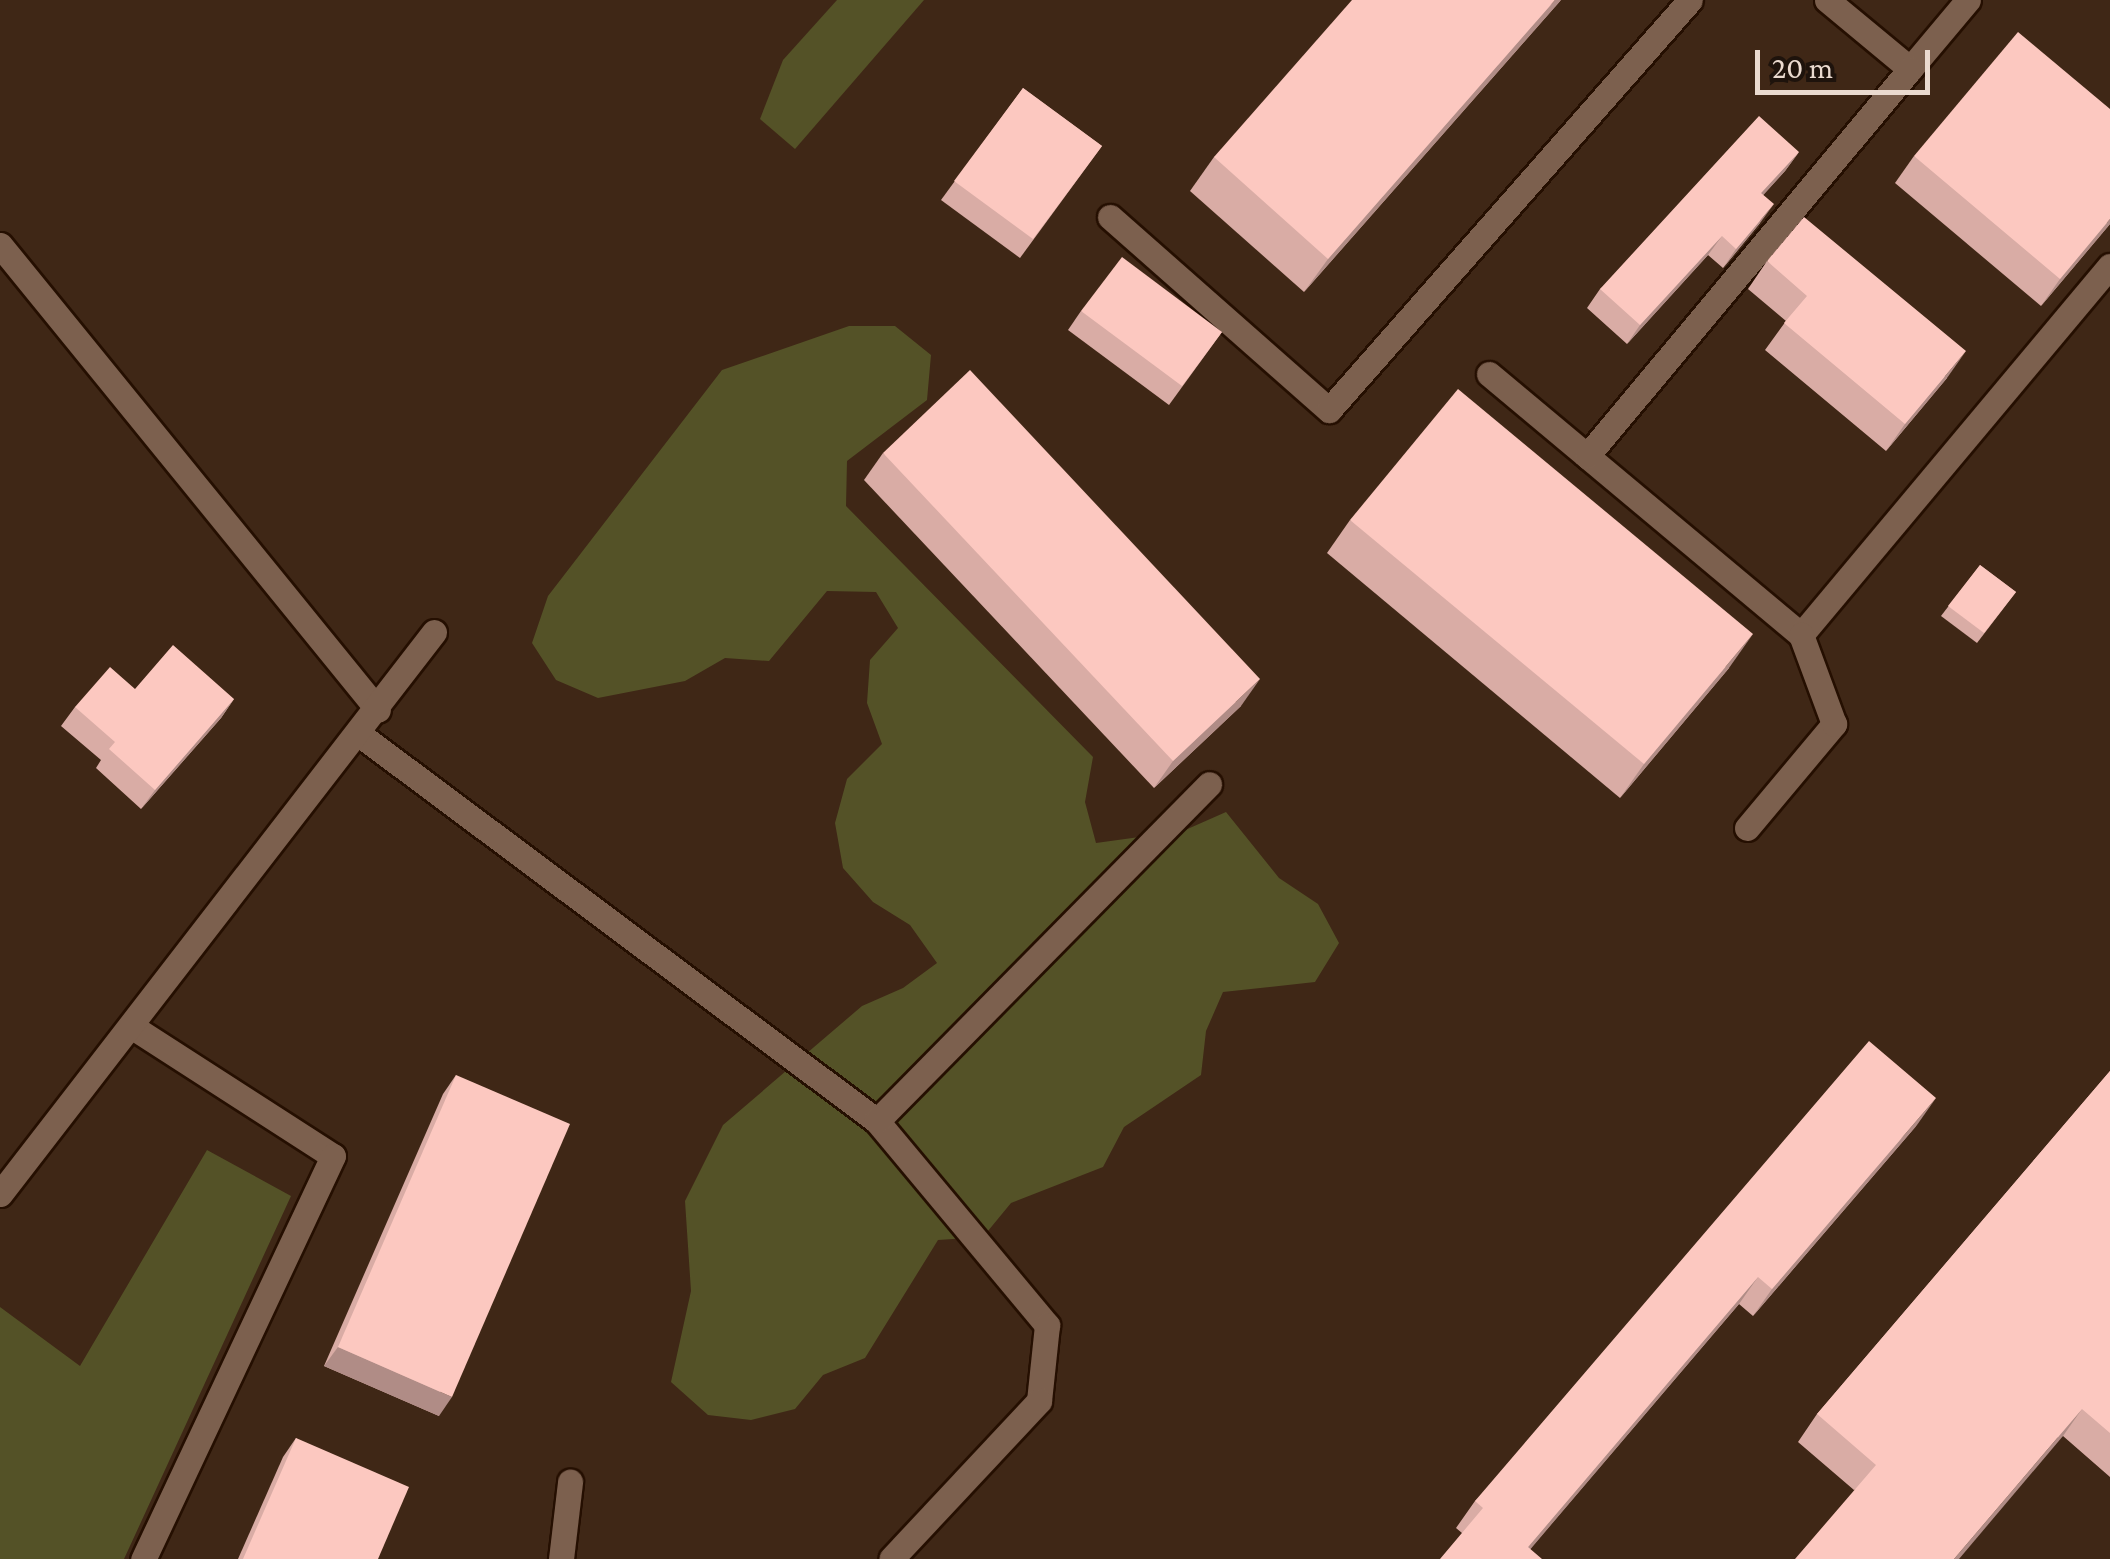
<!DOCTYPE html>
<html>
<head>
<meta charset="utf-8">
<style>
  body { margin:0 }
  #map { position:relative; width:2110px; height:1559px; overflow:hidden; background:#3f2716; font-family:"Crimson Pro",serif }
  div>[style] { position:absolute }
  .green>* { inset:0; background:#545227 }
  .roads { filter:drop-shadow(2px 0 #250f01) drop-shadow(-2px 0 #250f01) drop-shadow(0 2px #250f01) drop-shadow(0 -2px #250f01) }
  .service>* { height:25px; margin:-12.5px; padding:0 12.5px; transform-origin:12.5px; border-radius:12.5px; background:#7c604e }
  .minor>* { height:25px; margin:-12.5px; padding:0 12.5px; transform-origin:12.5px; border-radius:12.5px; background:#7c604e }
  .wall>* { inset:0; background:#d9aca5 }
  .shaded-wall>* { inset:0; background:#b08c86 }
  .building>* { inset:0; background:#fcc8c0 }
  span { translate:-50% -50%; white-space:nowrap; text-align:center; line-height:1.15; -webkit-text-stroke:10px #1e130c; paint-order:stroke }
  .scale { position:absolute; left:1755px; top:50px; width:175px; height:45px; box-sizing:border-box; border:5px solid #eadacf; border-top:0; padding-left:12px; font-size:30px; line-height:35px; white-space:nowrap; color:#eadacf; -webkit-text-stroke:8px #1e130c; paint-order:stroke }
</style>
</head>
<body>
<div id="map">
  <div class="green">
    <i style="clip-path:polygon(837px 0,924px 0,795px 149px,760px 119px,783px 60px)"></i>
    <i style="clip-path:polygon(849px 326px,895px 326px,931px 355px,927px 400px,847px 461px,846px 506px,1093px 757px,1085px 802px,1096px 843px,1183px 831px,1226px 812px,1279px 878px,1318px 904px,1339px 943px,1315px 982px,1223px 992px,1206px 1031px,1201px 1075px,1124px 1127px,1103px 1167px,1011px 1203px,983px 1237px,938px 1240px,865px 1358px,823px 1375px,795px 1409px,751px 1420px,708px 1415px,671px 1382px,691px 1291px,685px 1201px,723px 1125px,862px 1006px,903px 988px,937px 963px,910px 925px,873px 902px,843px 868px,835px 823px,847px 779px,882px 744px,867px 703px,870px 660px,898px 628px,876px 592px,827px 591px,769px 661px,725px 658px,685px 681px,598px 698px,556px 680px,532px 643px,548px 596px,722px 370px)"></i>
    <i style="clip-path:polygon(207px 1150px,291px 1196px,124px 1559px,0 1559px,0 1307px,80px 1366px)"></i>
  </div>
  <div class="roads">
    <div class="service">
      <i style="left:1827px;top:0;width:108px;rotate:39.7deg"></i>
      <i style="left:1910px;top:69px;width:90px;rotate:-50deg"></i>
      <i style="left:1110px;top:217px;width:292px;rotate:41.4deg"></i>
      <i style="left:1329px;top:410px;width:546px;rotate:-48.64deg"></i>
      <i style="left:1489px;top:374px;width:407px;rotate:39.9deg"></i>
      <i style="left:1801px;top:635px;width:481px;rotate:-50.1deg"></i>
      <i style="left:1587px;top:456px;width:504px;rotate:-50.15deg"></i>
      <i style="left:359px;top:734px;width:647px;rotate:36.76deg"></i>
      <i style="left:877px;top:1121px;width:266px;rotate:50.2deg"></i>
      <i style="left:1047px;top:1325px;width:76px;rotate:96deg"></i>
      <i style="left:1039px;top:1401px;width:216px;rotate:133.1deg"></i>
      <i style="left:1747px;top:828px;width:136px;rotate:-50.1deg"></i>
      <i style="left:1834px;top:724px;width:95px;rotate:-110.3deg"></i>
      <i style="left:131px;top:1026px;width:240px;rotate:32.8deg"></i>
      <i style="left:333px;top:1156px;width:446px;rotate:115.2deg"></i>
      <i style="left:877px;top:1121px;width:473px;rotate:-45.4deg"></i>
      <i style="left:561px;top:1559px;width:78px;rotate:-83.3deg"></i>
    </div>
    <div class="minor">
      <i style="left:0;top:245px;width:599px;rotate:50.89deg"></i>
      <i style="left:0;top:1194px;width:710px;rotate:-52.32deg"></i>
    </div>
  </div>
  <div class="wall">
    <i style="clip-path:polygon(1561px 0,1304px 292px,1190px 191px,1214px 157px)"></i>
    <i style="clip-path:polygon(1023px 88px,1102px 146px,1020px 258px,941px 200px)"></i>
    <i style="clip-path:polygon(1799px 152px,1785px 171px,1763px 195px,1760px 223px,1723px 268px,1708px 255px,1627px 344px,1587px 308px,1600px 289px)"></i>
    <i style="clip-path:polygon(1914px 156px,2110px 224px,2041px 306px,1895px 183px)"></i>
    <i style="clip-path:polygon(1767px 261px,1947px 378px,1886px 451px,1765px 350px,1786px 321px,1748px 289px)"></i>
    <i style="clip-path:polygon(1081px 311px,1222px 332px,1169px 405px,1068px 330px)"></i>
    <i style="clip-path:polygon(883px 453px,1241px 706px,1154px 788px,864px 480px)"></i>
    <i style="clip-path:polygon(1350px 520px,1729px 668px,1620px 798px,1327px 553px)"></i>
    <i style="clip-path:polygon(1980px 565px,2016px 592px,1977px 643px,1941px 616px)"></i>
    <i style="clip-path:polygon(135px 689px,234px 699px,221px 718px,141px 809px,96px 768px,101px 760px,61px 726px,75px 707px)"></i>
    <i style="clip-path:polygon(2110px 1071px,2110px 1477px,2063px 1436px,1854px 1490px,1798px 1442px,1817px 1414px)"></i>
    <i style="clip-path:polygon(456px 1075px,439px 1416px,324px 1366px,443px 1094px)"></i>
    <i style="clip-path:polygon(1917px 1125px,1753px 1316px,1739px 1304px,1530px 1549px,1462px 1533px,1456px 1528px,1475px 1501px)"></i>
    <i style="clip-path:polygon(296px 1438px,378px 1559px,238px 1559px,283px 1457px)"></i>
  </div>
  <div class="shaded-wall">
    <i style="clip-path:polygon(1555px 0,1561px 0,1304px 292px,1328px 259px)"></i>
    <i style="clip-path:polygon(1799px 152px,1785px 171px,1748px 212px,1761px 193px)"></i>
    <i style="clip-path:polygon(1774px 204px,1760px 223px,1723px 268px,1736px 249px)"></i>
    <i style="clip-path:polygon(2110px 219px,2110px 224px,2041px 306px,2060px 279px)"></i>
    <i style="clip-path:polygon(1722px 236px,1708px 255px,1627px 344px,1640px 325px)"></i>
    <i style="clip-path:polygon(1966px 351px,1947px 378px,1886px 451px,1905px 424px)"></i>
    <i style="clip-path:polygon(1753px 634px,1729px 668px,1620px 798px,1644px 764px)"></i>
    <i style="clip-path:polygon(1260px 679px,1241px 706px,1154px 788px,1173px 761px)"></i>
    <i style="clip-path:polygon(234px 699px,221px 718px,141px 809px,155px 790px)"></i>
    <i style="clip-path:polygon(1936px 1098px,1917px 1125px,1753px 1316px,1772px 1289px)"></i>
    <i style="clip-path:polygon(1758px 1277px,1739px 1304px,1522px 1559px,1528px 1547px)"></i>
    <i style="clip-path:polygon(338px 1347px,452px 1397px,439px 1416px,324px 1366px)"></i>
    <i style="clip-path:polygon(2082px 1409px,2063px 1436px,1959px 1559px,1954px 1559px)"></i>
  </div>
  <div class="building">
    <i style="clip-path:polygon(1352px 0,1555px 0,1328px 259px,1214px 157px)"></i>
    <i style="clip-path:polygon(2018px 32px,2110px 109px,2110px 219px,2060px 279px,1914px 156px)"></i>
    <i style="clip-path:polygon(1023px 88px,1102px 146px,1033px 239px,954px 181px)"></i>
    <i style="clip-path:polygon(1759px 116px,1799px 152px,1761px 193px,1774px 204px,1736px 249px,1722px 236px,1640px 325px,1600px 289px)"></i>
    <i style="clip-path:polygon(1804px 217px,1966px 351px,1905px 424px,1784px 323px,1807px 296px,1767px 261px)"></i>
    <i style="clip-path:polygon(1122px 257px,1222px 332px,1182px 386px,1081px 311px)"></i>
    <i style="clip-path:polygon(970px 370px,1260px 679px,1173px 761px,883px 453px)"></i>
    <i style="clip-path:polygon(1458px 389px,1753px 634px,1644px 764px,1350px 520px)"></i>
    <i style="clip-path:polygon(1980px 565px,2016px 592px,1984px 633px,1948px 606px)"></i>
    <i style="clip-path:polygon(173px 645px,234px 699px,155px 790px,109px 749px,115px 742px,75px 707px,110px 667px,135px 689px)"></i>
    <i style="clip-path:polygon(1869px 1041px,1936px 1098px,1772px 1289px,1758px 1277px,1528px 1547px,1542px 1559px,1440px 1559px,1483px 1508px,1475px 1501px)"></i>
    <i style="clip-path:polygon(2110px 1071px,2110px 1433px,2082px 1409px,1954px 1559px,1795px 1559px,1876px 1465px,1817px 1414px)"></i>
    <i style="clip-path:polygon(456px 1075px,570px 1124px,452px 1397px,338px 1347px)"></i>
    <i style="clip-path:polygon(296px 1438px,409px 1487px,378px 1559px,243px 1559px)"></i>
  </div>
  <div class="scale">20 m</div>
</div>
</body>
</html>
